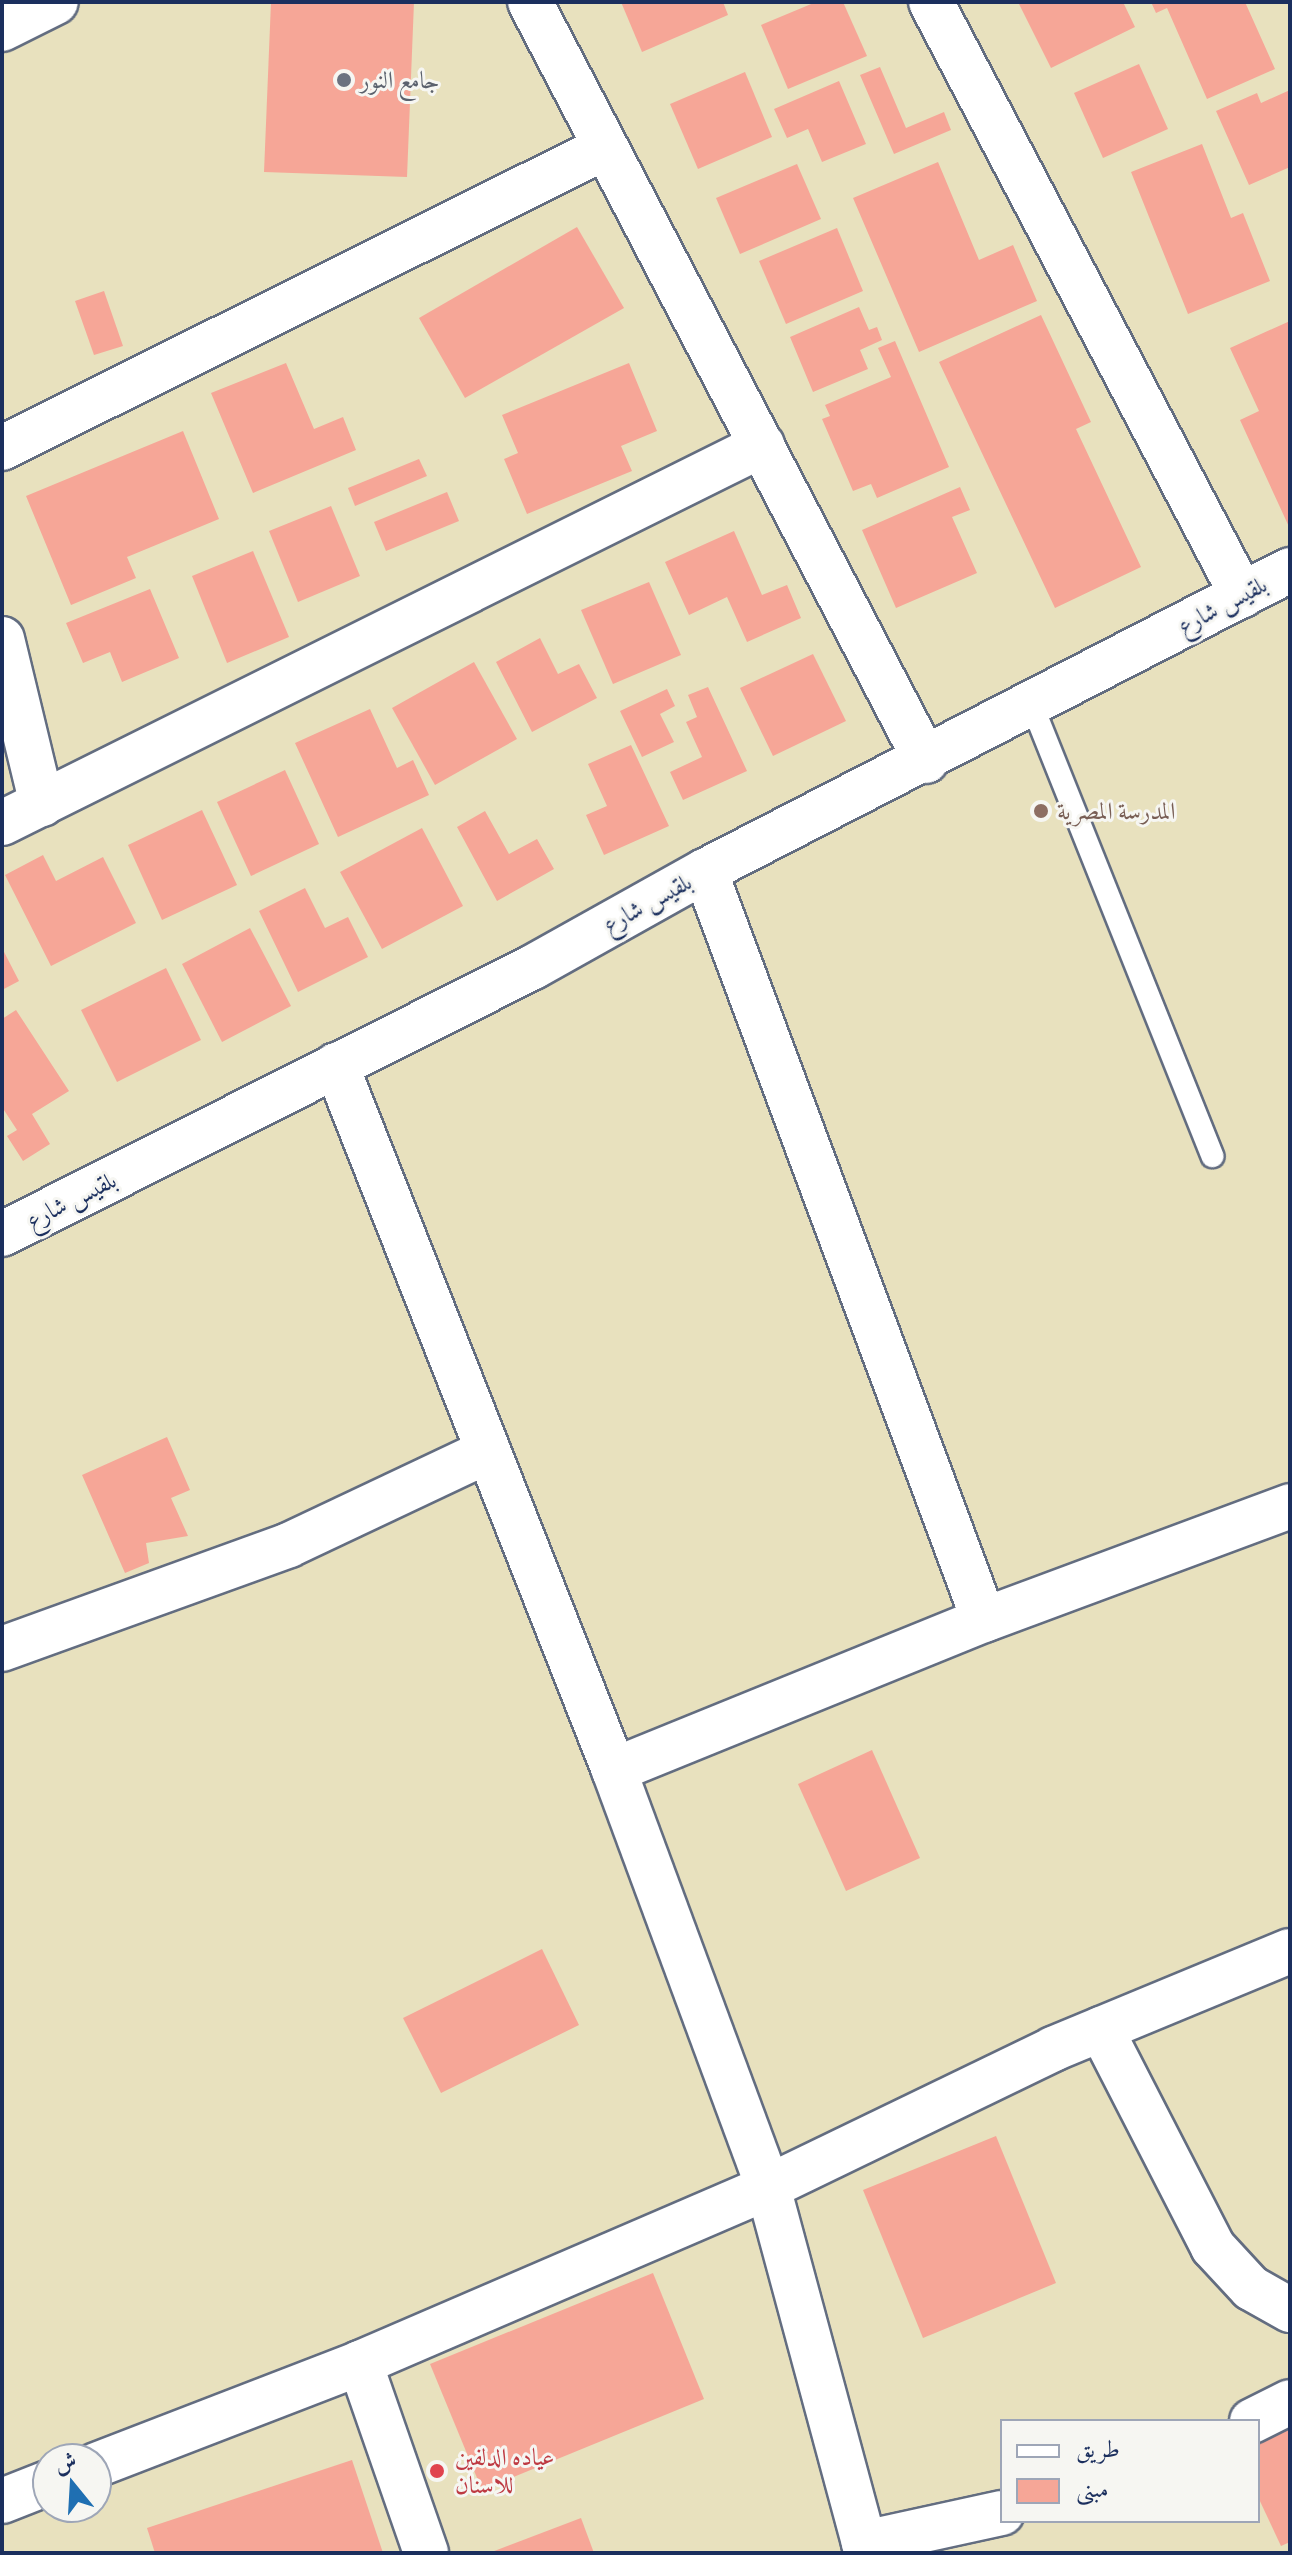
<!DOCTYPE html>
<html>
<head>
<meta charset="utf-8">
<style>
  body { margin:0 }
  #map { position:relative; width:1292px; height:2555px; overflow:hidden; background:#e8e1be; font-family:"Gentium Book Plus",Amiri,serif }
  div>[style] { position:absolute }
  .building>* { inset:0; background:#f6a697 }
  .roads { filter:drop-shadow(2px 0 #636d80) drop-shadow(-2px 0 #636d80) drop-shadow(0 2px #636d80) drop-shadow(0 -2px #636d80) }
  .lane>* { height:22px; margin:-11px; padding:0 11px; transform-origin:11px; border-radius:11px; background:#fff }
  .street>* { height:44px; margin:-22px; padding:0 22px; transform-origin:22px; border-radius:22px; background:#fff }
  .dots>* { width:22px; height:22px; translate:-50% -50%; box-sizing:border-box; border:4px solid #f6f6f2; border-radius:50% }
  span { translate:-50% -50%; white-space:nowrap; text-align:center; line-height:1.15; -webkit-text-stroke:6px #f6f6f2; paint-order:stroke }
  .worship-label { font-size:24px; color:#5b616d }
  .left { translate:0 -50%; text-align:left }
  .street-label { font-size:24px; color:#1b2f5e }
  .education-label { font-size:24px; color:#785e54 }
  .health-label { font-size:24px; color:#be3a42 }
  .frame { position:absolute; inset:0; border:4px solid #1b2f5e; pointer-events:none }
  .legend { position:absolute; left:1000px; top:2419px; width:260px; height:104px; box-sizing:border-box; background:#f6f6f2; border:2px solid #9ea6b7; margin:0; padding:10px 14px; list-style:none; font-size:24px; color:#1b2f5e }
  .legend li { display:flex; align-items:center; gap:16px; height:40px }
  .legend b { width:40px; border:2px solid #9ea6b7 }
  .north { position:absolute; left:32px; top:2443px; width:80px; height:80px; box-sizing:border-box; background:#f6f6f2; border:2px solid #9ea6b7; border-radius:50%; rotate:342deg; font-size:22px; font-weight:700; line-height:32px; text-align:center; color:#1b2f5e }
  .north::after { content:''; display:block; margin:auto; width:28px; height:36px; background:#1f6fb2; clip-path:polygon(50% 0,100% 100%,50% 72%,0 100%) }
</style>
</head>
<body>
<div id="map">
  <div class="building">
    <i style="clip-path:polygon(271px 2px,414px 2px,407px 177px,264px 172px)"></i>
    <i style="clip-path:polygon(621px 2px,723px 2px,728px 15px,642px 52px)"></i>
    <i style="clip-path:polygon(816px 2px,843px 2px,867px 56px,788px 89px,761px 25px)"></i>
    <i style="clip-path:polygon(1018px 2px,1123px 2px,1135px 27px,1051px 68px)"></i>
    <i style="clip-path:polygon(1151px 2px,1245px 2px,1275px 69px,1207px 99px,1167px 8px,1156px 13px)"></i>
    <i style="clip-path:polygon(1139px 64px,1168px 129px,1103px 158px,1074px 93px)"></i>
    <i style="clip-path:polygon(880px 67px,906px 128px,944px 112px,951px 130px,894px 154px,860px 75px)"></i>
    <i style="clip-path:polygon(745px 72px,772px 137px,698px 169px,670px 104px)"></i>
    <i style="clip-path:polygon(839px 81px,866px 144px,822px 162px,808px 129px,787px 138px,774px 109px)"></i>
    <i style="clip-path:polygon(1290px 90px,1290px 167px,1249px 185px,1216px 111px,1257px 93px,1261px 103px)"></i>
    <i style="clip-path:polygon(1202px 144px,1231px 218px,1243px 213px,1270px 281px,1188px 314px,1131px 172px)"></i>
    <i style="clip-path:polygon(938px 162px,979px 260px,1013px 245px,1037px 301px,919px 352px,853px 198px)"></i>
    <i style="clip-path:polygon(797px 164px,821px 219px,740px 254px,716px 198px)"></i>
    <i style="clip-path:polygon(577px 227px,624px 308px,465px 398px,419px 318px)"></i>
    <i style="clip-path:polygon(837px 228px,863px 291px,786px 324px,759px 261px)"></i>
    <i style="clip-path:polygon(104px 291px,123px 346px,94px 355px,75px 301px)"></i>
    <i style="clip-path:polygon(859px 307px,869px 330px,877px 327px,882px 340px,860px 350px,868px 369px,813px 392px,790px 337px)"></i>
    <i style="clip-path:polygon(1041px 315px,1091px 422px,1076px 429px,1141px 567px,1055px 608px,939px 362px)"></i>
    <i style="clip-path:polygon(1290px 321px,1290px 529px,1240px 420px,1259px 411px,1230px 348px)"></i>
    <i style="clip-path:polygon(895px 341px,949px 467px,877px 498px,871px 484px,853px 491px,822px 419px,830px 416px,825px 405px,891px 377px,878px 348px)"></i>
    <i style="clip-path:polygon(286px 363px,314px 429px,343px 417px,356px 450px,253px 493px,211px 393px)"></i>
    <i style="clip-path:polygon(629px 363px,657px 431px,621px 446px,632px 471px,527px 514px,504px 459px,518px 453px,502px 415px)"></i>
    <i style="clip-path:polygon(183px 431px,219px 519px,127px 557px,136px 578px,71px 605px,26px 496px)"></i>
    <i style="clip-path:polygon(419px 459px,427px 476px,355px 506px,348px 488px)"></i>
    <i style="clip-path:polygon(960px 487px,970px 510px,952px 517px,977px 573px,896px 608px,862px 530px)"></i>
    <i style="clip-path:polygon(447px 492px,459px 521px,386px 551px,374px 522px)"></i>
    <i style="clip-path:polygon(331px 506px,360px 576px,298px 602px,269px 531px)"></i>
    <i style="clip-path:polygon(734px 531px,762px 595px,787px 585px,801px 618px,747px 642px,727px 597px,689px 615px,665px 562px)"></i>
    <i style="clip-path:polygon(253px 551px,289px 637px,227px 663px,192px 576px)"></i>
    <i style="clip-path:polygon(649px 582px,681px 655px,613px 684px,581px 610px)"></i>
    <i style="clip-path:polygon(150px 589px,179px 658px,122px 682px,110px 652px,83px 663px,66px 623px)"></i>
    <i style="clip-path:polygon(540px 638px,558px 674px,579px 664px,597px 698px,532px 732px,496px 662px)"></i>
    <i style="clip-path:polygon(813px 654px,846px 721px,773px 756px,740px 688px)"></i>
    <i style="clip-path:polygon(474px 662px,517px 739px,435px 785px,392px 708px)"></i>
    <i style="clip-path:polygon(708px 687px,747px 771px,683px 800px,670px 772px,702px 757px,686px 722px,697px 717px,688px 695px)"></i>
    <i style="clip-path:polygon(667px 689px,675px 706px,660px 714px,674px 742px,642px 757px,620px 711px)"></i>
    <i style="clip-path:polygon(370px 709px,397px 768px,413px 760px,429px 795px,338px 837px,295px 743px)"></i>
    <i style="clip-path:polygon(631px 745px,669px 826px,604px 855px,586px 815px,607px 806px,588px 764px)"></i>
    <i style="clip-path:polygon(285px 770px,319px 844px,251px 876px,217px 802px)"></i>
    <i style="clip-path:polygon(202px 810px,237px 885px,162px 920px,128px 845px)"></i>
    <i style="clip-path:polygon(485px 811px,509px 854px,537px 839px,554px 869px,497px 901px,457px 827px)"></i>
    <i style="clip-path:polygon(422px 828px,463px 906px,382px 949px,340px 872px)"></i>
    <i style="clip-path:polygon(43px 855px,56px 881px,103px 857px,136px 923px,51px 966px,5px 875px)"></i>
    <i style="clip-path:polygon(305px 888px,325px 928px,348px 917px,368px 957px,298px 992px,259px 911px)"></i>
    <i style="clip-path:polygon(250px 928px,291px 1006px,222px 1042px,182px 964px)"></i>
    <i style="clip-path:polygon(2px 948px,19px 981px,2px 990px)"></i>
    <i style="clip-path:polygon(166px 968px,201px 1040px,117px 1082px,81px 1010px)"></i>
    <i style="clip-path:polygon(16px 1010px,69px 1091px,32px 1114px,50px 1144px,23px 1161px,7px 1136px,17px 1130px,2px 1107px,2px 1019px)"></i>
    <i style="clip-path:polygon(167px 1437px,190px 1490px,171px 1498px,188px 1536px,146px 1543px,149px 1563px,125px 1573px,82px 1475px)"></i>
    <i style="clip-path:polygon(872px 1750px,920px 1858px,846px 1891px,798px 1784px)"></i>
    <i style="clip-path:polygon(542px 1949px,579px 2025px,441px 2093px,403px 2018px)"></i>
    <i style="clip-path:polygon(996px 2136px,1056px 2283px,923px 2338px,863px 2190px)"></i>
    <i style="clip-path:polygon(653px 2273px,704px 2399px,482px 2490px,430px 2364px)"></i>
    <i style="clip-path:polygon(1290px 2425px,1290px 2542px,1281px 2546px,1258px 2497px,1258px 2431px)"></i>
    <i style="clip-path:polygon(352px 2460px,383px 2553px,155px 2553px,147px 2528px)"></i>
    <i style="clip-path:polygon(581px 2518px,594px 2553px,489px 2553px)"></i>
  </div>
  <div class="roads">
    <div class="lane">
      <i style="left:1032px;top:705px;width:486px;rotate:68.2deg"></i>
    </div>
    <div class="street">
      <i style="left:530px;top:2px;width:856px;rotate:62.45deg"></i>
      <i style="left:931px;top:2px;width:670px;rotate:62.33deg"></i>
      <i style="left:2px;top:29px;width:60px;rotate:-26.6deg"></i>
      <i style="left:2px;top:448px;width:673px;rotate:-26.49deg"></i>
      <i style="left:2px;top:639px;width:170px;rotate:76.4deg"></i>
      <i style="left:2px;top:823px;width:849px;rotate:-26.44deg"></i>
      <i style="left:705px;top:871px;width:799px;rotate:69.57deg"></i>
      <i style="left:336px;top:1065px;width:758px;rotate:68.48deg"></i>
      <i style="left:614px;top:1770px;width:445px;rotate:69.7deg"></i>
      <i style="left:768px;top:2187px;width:379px;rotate:74.9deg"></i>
      <i style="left:2px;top:1234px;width:594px;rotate:-26.69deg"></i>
      <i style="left:533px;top:967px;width:197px;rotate:-29.2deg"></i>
      <i style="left:705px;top:871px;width:658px;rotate:-27.23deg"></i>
      <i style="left:2px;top:1649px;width:305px;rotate:-19.9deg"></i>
      <i style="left:289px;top:1545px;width:220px;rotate:-25.3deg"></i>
      <i style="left:614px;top:1770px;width:399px;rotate:-22.1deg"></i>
      <i style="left:984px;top:1620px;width:327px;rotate:-20.4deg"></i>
      <i style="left:1101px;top:2029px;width:245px;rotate:62.8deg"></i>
      <i style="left:1213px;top:2247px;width:56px;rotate:47.2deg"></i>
      <i style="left:1251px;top:2288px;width:45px;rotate:29.4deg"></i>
      <i style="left:360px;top:2363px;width:201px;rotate:70.8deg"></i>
      <i style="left:1252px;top:2421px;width:42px;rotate:-26.6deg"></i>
      <i style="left:96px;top:2465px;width:283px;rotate:-21.1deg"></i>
      <i style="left:360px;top:2363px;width:444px;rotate:-23.3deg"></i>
      <i style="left:768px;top:2187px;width:317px;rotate:-25.8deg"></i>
      <i style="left:1053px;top:2049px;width:256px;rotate:-22.5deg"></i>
      <i style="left:2px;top:2501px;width:49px;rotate:-21.4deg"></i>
      <i style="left:864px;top:2543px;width:141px;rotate:-12.3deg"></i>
    </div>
  </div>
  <div class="dots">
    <i style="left:344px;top:80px;background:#6b7280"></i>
    <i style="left:1041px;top:811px;background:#8d6e63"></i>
    <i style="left:437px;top:2471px;background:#e0444e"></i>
  </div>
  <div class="worship-label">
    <span class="left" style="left:360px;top:80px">جامع النور</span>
  </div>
  <div class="street-label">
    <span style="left:1222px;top:605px;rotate:-28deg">بلقيس شارع</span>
    <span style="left:647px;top:903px;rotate:-29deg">بلقيس شارع</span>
    <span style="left:71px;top:1200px;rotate:-27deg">بلقيس شارع</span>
  </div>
  <div class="education-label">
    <span class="left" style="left:1057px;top:811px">المدرسة المصرية</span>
  </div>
  <div class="health-label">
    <span class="left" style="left:455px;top:2471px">عياده الدلفين<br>للاسنان</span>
  </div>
  <div class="frame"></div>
  <ul class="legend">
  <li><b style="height:10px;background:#fff"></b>طريق</li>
  <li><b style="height:22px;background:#f6a697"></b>مبنى</li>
  </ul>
  <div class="north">ش</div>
</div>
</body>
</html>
